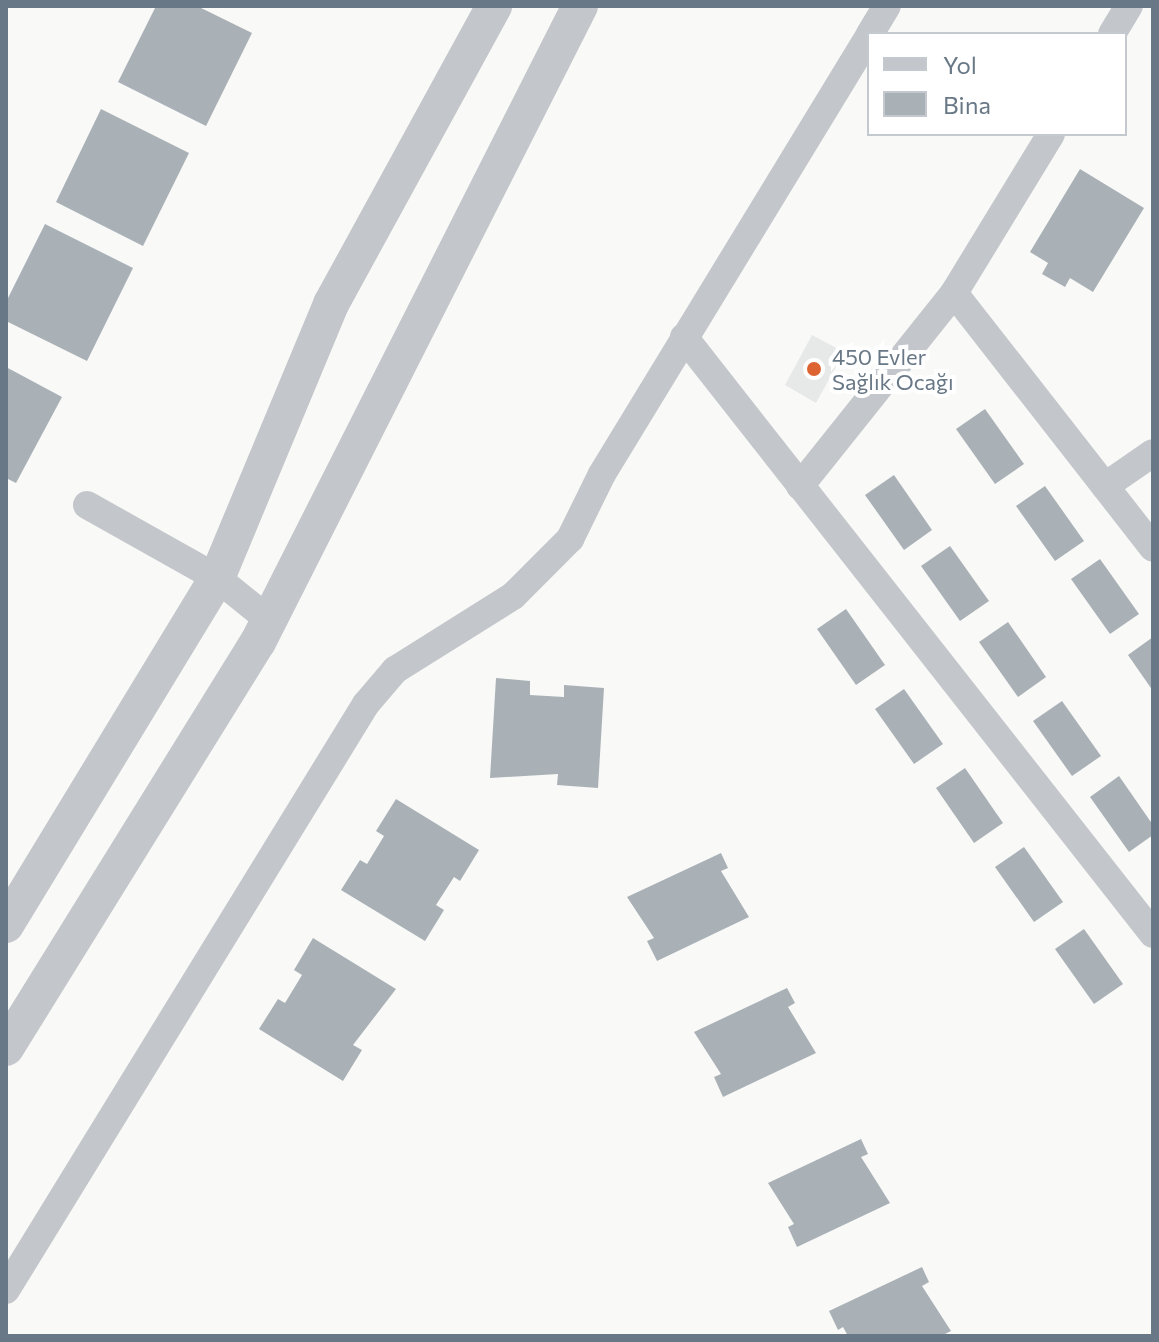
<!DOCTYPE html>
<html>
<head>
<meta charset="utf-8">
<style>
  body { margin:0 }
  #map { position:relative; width:1159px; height:1342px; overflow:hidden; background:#f9f9f7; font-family:Commissioner,sans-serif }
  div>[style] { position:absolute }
  .built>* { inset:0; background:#e7e8e8 }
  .building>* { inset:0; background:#a9b1b7 }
  .minor>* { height:28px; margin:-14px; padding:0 14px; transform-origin:14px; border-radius:14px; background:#c3c6ca }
  .tertiary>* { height:36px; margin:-18px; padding:0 18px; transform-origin:18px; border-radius:18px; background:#c3c6ca }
  .dots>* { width:22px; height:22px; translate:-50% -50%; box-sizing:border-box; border:4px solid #fff; border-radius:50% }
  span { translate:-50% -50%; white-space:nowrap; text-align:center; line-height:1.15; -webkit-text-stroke:8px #fff; paint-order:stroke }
  .poi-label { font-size:22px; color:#697886 }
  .left { translate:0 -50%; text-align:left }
  .frame { position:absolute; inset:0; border:8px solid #697886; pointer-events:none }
  .legend { position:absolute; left:867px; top:32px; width:260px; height:104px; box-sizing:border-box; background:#fff; border:2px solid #c3c9cf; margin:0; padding:10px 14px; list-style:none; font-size:24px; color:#697886 }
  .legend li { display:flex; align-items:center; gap:16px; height:40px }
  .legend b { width:40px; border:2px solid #c3c9cf }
</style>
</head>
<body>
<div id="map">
  <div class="built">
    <i style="clip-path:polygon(812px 335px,844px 352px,816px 403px,785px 385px)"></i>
  </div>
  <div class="building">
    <i style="clip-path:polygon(156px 6px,197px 6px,252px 33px,206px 126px,118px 82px)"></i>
    <i style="clip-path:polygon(101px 109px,189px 153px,143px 246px,56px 202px)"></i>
    <i style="clip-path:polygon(1080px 169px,1144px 208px,1093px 292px,1070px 278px,1065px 287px,1042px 274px,1048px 263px,1030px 252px)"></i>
    <i style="clip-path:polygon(45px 224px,133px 268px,87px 361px,6px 321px,6px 302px)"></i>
    <i style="clip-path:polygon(6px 367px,62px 397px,16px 483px,6px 478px)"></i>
    <i style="clip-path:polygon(985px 409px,1024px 464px,995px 484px,956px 429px)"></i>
    <i style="clip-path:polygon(894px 475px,932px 530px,904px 550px,865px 495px)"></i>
    <i style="clip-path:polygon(1045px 486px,1084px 541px,1055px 561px,1016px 506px)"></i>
    <i style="clip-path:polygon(950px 546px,989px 601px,960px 621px,921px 566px)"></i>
    <i style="clip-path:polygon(1100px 559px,1139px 614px,1110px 634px,1071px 579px)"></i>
    <i style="clip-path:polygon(846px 609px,885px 665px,856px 685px,817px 629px)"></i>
    <i style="clip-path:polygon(1008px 622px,1046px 677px,1018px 697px,979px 642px)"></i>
    <i style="clip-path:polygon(1153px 637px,1153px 691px,1128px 655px)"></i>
    <i style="clip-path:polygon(496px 678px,530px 681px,530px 695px,564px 697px,564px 685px,604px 688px,598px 788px,557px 785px,558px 774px,490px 778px)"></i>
    <i style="clip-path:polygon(904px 689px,943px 744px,914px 764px,875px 709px)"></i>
    <i style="clip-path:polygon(1062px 701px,1101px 756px,1072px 776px,1033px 721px)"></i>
    <i style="clip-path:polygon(965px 768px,1003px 823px,974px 843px,936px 788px)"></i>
    <i style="clip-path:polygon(1119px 776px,1153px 825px,1153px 835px,1129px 852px,1090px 797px)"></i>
    <i style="clip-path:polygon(396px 799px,479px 850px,460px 881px,454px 877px,436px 905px,444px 910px,425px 941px,341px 890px,360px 860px,367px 864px,384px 836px,376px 831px)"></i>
    <i style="clip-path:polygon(1024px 847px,1063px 902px,1034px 922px,995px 867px)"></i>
    <i style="clip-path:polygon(721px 853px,728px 868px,721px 871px,749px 917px,657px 961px,647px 941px,654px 938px,627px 897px)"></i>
    <i style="clip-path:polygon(1084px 929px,1123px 984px,1094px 1004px,1055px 949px)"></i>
    <i style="clip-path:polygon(313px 938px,396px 989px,353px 1045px,362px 1050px,343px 1081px,259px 1029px,278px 999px,285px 1003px,302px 975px,294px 970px)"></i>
    <i style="clip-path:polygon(787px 988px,795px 1003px,788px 1007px,816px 1053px,723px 1097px,714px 1077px,721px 1074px,694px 1032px)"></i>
    <i style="clip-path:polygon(861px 1139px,868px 1154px,861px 1157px,890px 1203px,797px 1247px,788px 1227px,794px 1224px,768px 1183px)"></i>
    <i style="clip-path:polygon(922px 1267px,929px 1282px,922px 1286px,951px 1331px,941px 1336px,848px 1336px,843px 1327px,838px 1330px,829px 1311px)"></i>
  </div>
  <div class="minor">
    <i style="left:870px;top:34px;width:33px;rotate:-59deg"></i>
    <i style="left:1112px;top:34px;width:33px;rotate:-59deg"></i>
    <i style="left:954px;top:293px;width:323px;rotate:52deg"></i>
    <i style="left:684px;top:337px;width:759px;rotate:51.85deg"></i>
    <i style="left:800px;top:486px;width:247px;rotate:-51.4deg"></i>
    <i style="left:954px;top:293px;width:186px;rotate:-58.6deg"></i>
    <i style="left:1105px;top:486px;width:58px;rotate:-34.5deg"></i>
    <i style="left:87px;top:505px;width:149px;rotate:29.3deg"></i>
    <i style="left:217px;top:578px;width:67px;rotate:38.9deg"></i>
    <i style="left:6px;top:1290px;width:688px;rotate:-58.44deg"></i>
    <i style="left:366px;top:704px;width:45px;rotate:-49.5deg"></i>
    <i style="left:395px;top:670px;width:139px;rotate:-32.1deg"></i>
    <i style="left:513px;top:596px;width:81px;rotate:-45deg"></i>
    <i style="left:570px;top:539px;width:72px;rotate:-63.8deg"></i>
    <i style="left:602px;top:474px;width:513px;rotate:-58.63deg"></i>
  </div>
  <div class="tertiary">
    <i style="left:6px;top:925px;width:406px;rotate:-58.7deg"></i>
    <i style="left:217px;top:578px;width:297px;rotate:-67.4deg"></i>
    <i style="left:331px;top:304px;width:340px;rotate:-61.3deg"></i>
    <i style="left:6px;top:1048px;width:478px;rotate:-58.2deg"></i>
    <i style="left:258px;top:642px;width:713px;rotate:-63.15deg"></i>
  </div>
  <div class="dots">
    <i style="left:814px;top:369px;background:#de6332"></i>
  </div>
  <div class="poi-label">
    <span class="left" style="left:832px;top:369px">450 Evler<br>Sağlık Ocağı</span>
  </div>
  <div class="frame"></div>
  <ul class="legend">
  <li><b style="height:10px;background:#c3c6ca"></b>Yol</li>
  <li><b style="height:22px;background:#a9b1b7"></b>Bina</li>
  </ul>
</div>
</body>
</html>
